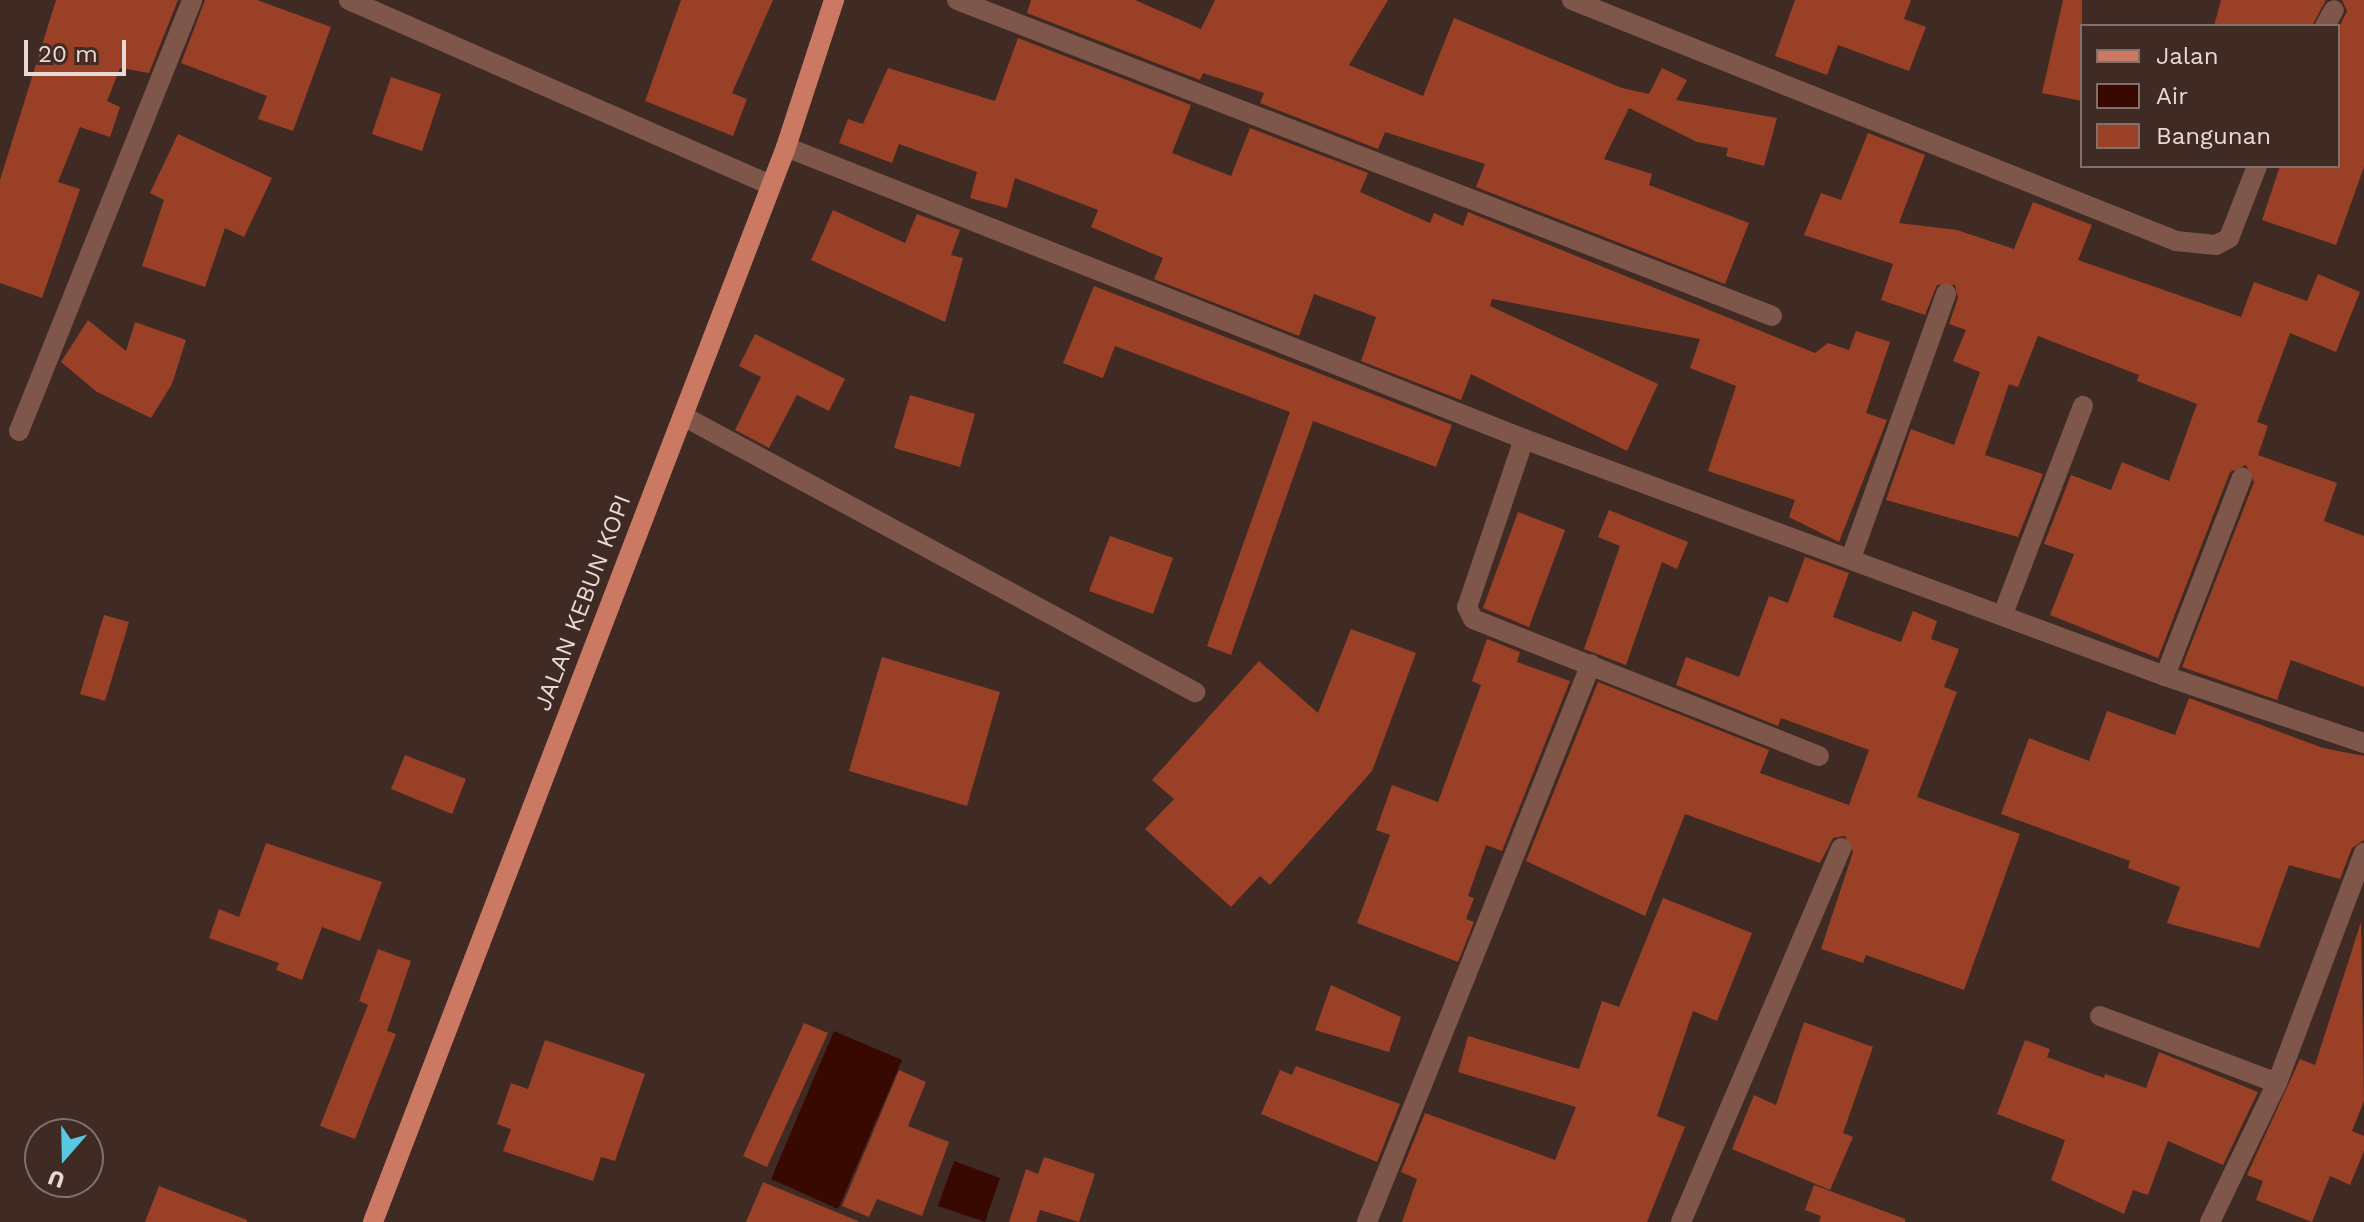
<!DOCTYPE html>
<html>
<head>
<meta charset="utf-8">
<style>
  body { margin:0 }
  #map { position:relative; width:2364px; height:1222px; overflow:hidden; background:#402a24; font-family:"Work Sans",sans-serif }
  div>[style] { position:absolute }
  .water>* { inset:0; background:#380900 }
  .building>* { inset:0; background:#9a4026 }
  .service>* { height:20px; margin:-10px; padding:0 10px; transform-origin:10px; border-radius:10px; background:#7f564a }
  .minor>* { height:20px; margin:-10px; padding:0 10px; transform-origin:10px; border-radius:10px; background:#7f564a }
  .primary>* { height:20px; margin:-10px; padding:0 10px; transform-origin:10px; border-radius:10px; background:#cb7962 }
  span { translate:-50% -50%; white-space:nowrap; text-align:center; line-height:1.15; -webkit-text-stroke:6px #402a24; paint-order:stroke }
  .street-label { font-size:24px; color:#e7d9d5 }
  .legend { position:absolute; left:2080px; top:24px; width:260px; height:144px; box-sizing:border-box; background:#402a24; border:2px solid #83706b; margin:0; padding:10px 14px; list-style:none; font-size:24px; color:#e7d9d5 }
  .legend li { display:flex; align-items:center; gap:16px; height:40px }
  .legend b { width:40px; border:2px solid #83706b }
  .north { position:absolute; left:24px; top:1118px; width:80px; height:80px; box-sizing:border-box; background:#402a24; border:2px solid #83706b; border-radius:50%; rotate:200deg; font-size:22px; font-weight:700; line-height:32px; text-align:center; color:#e7d9d5 }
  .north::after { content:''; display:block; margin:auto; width:28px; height:36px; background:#59c8e4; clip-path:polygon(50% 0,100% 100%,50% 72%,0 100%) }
  .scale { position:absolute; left:24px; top:40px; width:102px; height:36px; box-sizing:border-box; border:4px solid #e7d9d5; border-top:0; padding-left:10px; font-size:24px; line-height:28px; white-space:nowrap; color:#e7d9d5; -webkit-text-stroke:6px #402a24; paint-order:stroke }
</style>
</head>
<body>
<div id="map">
  <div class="water">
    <i style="clip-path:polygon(834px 1031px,902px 1060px,838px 1209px,771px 1179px)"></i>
    <i style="clip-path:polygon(954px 1161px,1000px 1178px,985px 1222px,938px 1206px)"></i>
  </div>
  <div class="building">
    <i style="clip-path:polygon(56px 0,178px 0,149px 73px,120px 68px,107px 101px,120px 107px,110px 137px,80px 127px,58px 182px,80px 189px,42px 298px,0 283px,0 180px)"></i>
    <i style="clip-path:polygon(205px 0,257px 0,331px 27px,293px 131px,258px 119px,267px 96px,181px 63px)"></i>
    <i style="clip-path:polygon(681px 0,773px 0,732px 93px,747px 99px,733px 136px,645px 101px)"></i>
    <i style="clip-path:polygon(1031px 0,1135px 0,1201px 29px,1215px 0,1388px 0,1349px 65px,1423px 96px,1454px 18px,1622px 88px,1649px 94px,1662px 68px,1687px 80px,1676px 100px,1777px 118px,1764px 166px,1726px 156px,1728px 148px,1697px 142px,1629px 108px,1604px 159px,1652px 174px,1649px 185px,1749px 223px,1725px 284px,1476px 187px,1485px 164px,1385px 132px,1378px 149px,1260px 103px,1264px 93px,1203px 73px,1200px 80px,1027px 13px)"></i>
    <i style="clip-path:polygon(1795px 0,1911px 0,1904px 19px,1926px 27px,1909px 71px,1838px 45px,1827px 75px,1775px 56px)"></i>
    <i style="clip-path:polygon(2063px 0,2082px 0,2082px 101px,2042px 93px)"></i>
    <i style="clip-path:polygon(2221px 0,2326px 0,2312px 26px,2214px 26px)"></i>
    <i style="clip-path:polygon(2342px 0,2364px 0,2364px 167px,2336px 245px,2262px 220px,2280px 166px,2338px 166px,2338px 29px,2347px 11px)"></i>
    <i style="clip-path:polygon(1018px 38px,1191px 105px,1172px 153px,1231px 176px,1250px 128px,1368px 173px,1360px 192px,1430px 223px,1434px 213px,1463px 226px,1468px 212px,1815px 353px,1828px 343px,1849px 350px,1856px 331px,1890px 342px,1866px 413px,1887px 420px,1839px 542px,1789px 517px,1795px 500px,1708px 471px,1736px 386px,1690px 368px,1700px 339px,1492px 299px,1490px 306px,1658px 384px,1627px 451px,1471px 374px,1461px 400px,1361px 361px,1376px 317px,1314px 294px,1299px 336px,1154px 279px,1163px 258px,1091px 227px,1098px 210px,1015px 178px,1007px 208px,970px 198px,977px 172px,899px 144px,892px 163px,839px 143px,848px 119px,863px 124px,888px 68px,995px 101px)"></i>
    <i style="clip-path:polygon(391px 77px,441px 94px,422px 151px,372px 134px)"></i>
    <i style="clip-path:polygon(1868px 133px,1925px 155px,1899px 223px,1957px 230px,2014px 249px,2033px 202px,2092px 225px,2078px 260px,2241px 317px,2254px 282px,2307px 301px,2318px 274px,2360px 292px,2336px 352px,2290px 333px,2257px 422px,2268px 426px,2258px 455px,2337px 483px,2324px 521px,2364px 536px,2364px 687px,2291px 660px,2277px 700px,2182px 667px,2254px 482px,2246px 465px,2230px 472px,2158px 658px,2050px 615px,2074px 554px,2044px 544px,2071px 475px,2111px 490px,2122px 462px,2169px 481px,2197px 404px,2137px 381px,2139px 375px,2038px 336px,2018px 387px,2009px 384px,1985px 455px,2043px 474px,2018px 537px,1886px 500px,1911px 429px,1954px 445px,1980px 372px,1953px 361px,1966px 330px,1949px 324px,1958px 298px,1955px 285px,1937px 285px,1925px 315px,1881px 300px,1893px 264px,1804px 235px,1821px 193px,1841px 200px)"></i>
    <i style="clip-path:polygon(178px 134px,272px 178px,244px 237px,225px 228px,205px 287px,142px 266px,164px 200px,150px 193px)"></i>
    <i style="clip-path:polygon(833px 210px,905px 243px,917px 214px,960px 230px,951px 255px,963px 258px,945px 322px,811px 260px)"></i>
    <i style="clip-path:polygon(1094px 286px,1452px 425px,1436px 467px,1313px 421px,1231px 655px,1207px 646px,1290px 412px,1115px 346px,1103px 378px,1063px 363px)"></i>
    <i style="clip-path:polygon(88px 320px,126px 351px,135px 322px,186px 340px,172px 384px,151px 418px,97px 392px,61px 362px)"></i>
    <i style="clip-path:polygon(755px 334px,845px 379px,829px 411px,797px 395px,769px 448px,735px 430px,761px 377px,739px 366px)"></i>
    <i style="clip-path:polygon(910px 395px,975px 414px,960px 467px,894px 448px)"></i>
    <i style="clip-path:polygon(1609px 510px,1688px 542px,1677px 569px,1662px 562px,1626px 665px,1584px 649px,1620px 546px,1598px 537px)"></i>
    <i style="clip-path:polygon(1518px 512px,1565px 530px,1529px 627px,1483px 608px)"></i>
    <i style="clip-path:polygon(1110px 536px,1173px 558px,1153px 614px,1089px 591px)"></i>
    <i style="clip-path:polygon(1805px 557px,1849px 573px,1833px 617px,1901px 642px,1913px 611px,1937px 621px,1931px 639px,1959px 649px,1944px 687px,1957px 692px,1917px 797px,2020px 834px,1964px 990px,1866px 955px,1863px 963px,1821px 949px,1853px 852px,1845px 836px,1833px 838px,1820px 863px,1685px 814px,1645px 916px,1526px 861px,1598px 682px,1769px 750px,1760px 773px,1849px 805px,1869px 750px,1781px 718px,1778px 726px,1676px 685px,1686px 657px,1739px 677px,1769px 596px,1788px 603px)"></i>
    <i style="clip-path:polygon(104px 615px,129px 622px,105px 701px,80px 694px)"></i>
    <i style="clip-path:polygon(1351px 629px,1416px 653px,1372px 771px,1270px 885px,1260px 876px,1231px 907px,1145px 829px,1174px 799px,1152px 780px,1259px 661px,1318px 713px)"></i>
    <i style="clip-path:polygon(1487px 639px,1520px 652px,1517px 662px,1570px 681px,1502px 851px,1486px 845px,1468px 896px,1474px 898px,1466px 919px,1474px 922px,1458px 962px,1357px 923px,1390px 835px,1376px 830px,1392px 785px,1438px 802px,1481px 685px,1472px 681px)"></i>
    <i style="clip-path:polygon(882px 657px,1000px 692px,967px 806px,849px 771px)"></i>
    <i style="clip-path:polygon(2189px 698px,2323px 748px,2364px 756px,2364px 840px,2352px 848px,2340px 879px,2289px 865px,2259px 948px,2167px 923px,2180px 887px,2128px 868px,2130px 861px,2001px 814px,2029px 738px,2089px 761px,2107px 711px,2175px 735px)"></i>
    <i style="clip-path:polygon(405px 755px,466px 779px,452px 814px,391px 789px)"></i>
    <i style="clip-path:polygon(266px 843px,382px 882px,360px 941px,322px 927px,302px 980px,276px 970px,279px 963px,209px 938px,219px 909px,239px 917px)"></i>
    <i style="clip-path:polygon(1663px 898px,1752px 933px,1717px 1021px,1693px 1011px,1657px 1116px,1685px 1127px,1647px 1222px,1402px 1222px,1417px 1179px,1401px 1172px,1425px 1113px,1555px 1160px,1576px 1107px,1458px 1072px,1468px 1036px,1579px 1069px,1602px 1001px,1619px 1007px)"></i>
    <i style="clip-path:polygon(2361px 922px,2364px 1101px,2352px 1131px,2364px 1136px,2364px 1151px,2350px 1185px,2330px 1176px,2312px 1222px,2256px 1200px,2263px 1181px,2247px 1175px,2300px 1059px,2315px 1065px)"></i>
    <i style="clip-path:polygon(378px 949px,411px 961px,387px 1031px,396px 1034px,355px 1139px,320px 1126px,368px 1005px,359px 1001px)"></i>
    <i style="clip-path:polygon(1331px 985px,1401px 1017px,1389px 1052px,1315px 1030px)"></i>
    <i style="clip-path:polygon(1804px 1022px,1873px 1047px,1843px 1133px,1853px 1137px,1830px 1190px,1732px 1149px,1754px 1095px,1776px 1105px)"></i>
    <i style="clip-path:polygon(804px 1023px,828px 1033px,767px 1167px,743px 1156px)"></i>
    <i style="clip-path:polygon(545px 1040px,645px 1074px,615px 1161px,601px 1157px,593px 1181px,503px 1151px,511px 1129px,497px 1124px,511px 1083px,528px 1089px)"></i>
    <i style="clip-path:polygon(2025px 1040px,2050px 1049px,2047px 1057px,2104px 1078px,2105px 1074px,2146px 1088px,2159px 1052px,2258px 1092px,2223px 1165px,2168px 1141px,2148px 1195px,2133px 1190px,2124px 1214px,2051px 1180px,2065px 1140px,1997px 1114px)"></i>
    <i style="clip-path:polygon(1296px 1066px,1400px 1104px,1377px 1162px,1261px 1114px,1280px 1070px,1292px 1075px)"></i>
    <i style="clip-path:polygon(899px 1070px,926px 1082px,908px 1126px,949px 1142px,922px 1216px,877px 1199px,869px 1217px,842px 1206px)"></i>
    <i style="clip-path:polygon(1044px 1157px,1095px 1174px,1079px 1222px,1040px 1210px,1036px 1222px,1009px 1222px,1026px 1169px,1038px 1174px)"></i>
    <i style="clip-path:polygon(763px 1182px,858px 1221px,858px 1222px,746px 1222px)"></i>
    <i style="clip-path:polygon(1814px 1185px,1905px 1219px,1905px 1222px,1819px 1222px,1821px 1216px,1805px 1210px)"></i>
    <i style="clip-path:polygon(159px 1186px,247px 1220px,247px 1222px,145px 1222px)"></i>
  </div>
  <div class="service">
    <i style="left:683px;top:416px;width:582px;rotate:28.33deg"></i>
  </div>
  <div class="minor">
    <i style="left:349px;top:0;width:460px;rotate:23.7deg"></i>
    <i style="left:957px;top:0;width:874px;rotate:21.19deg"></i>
    <i style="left:1572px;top:0;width:650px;rotate:21.75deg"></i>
    <i style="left:2176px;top:241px;width:40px;rotate:5.7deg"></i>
    <i style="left:2216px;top:245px;width:15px;rotate:-28deg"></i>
    <i style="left:2229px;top:238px;width:77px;rotate:-68.7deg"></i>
    <i style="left:2325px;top:26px;width:18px;rotate:-61deg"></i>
    <i style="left:786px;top:147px;width:794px;rotate:21.59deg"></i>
    <i style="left:1524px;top:439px;width:683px;rotate:20.29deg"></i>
    <i style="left:2165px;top:676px;width:210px;rotate:18.6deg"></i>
    <i style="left:19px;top:431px;width:464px;rotate:-68.1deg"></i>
    <i style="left:1524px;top:439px;width:177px;rotate:108.7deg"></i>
    <i style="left:1467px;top:607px;width:13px;rotate:63deg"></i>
    <i style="left:1473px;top:619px;width:372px;rotate:21.6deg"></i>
    <i style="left:1851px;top:558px;width:281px;rotate:-70.2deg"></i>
    <i style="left:2003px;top:614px;width:223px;rotate:-69deg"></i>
    <i style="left:2165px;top:676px;width:213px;rotate:-68.8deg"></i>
    <i style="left:2100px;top:1016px;width:189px;rotate:20.7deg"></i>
    <i style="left:1367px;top:1222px;width:601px;rotate:-68.13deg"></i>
    <i style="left:1681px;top:1222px;width:407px;rotate:-66.8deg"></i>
    <i style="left:2210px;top:1222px;width:154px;rotate:-64.3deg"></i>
    <i style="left:2277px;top:1083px;width:246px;rotate:-69.3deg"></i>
  </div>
  <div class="primary">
    <i style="left:373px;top:1222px;width:1152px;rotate:-68.98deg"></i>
    <i style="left:786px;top:147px;width:155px;rotate:-71.9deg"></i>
  </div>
  <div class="street-label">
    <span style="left:583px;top:603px;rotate:-69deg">JALAN KEBUN KOPI</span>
  </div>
  <ul class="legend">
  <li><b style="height:10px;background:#cb7962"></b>Jalan</li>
  <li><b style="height:22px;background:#380900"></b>Air</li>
  <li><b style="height:22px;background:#9a4026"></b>Bangunan</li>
  </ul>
  <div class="north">U</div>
  <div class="scale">20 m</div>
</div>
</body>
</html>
